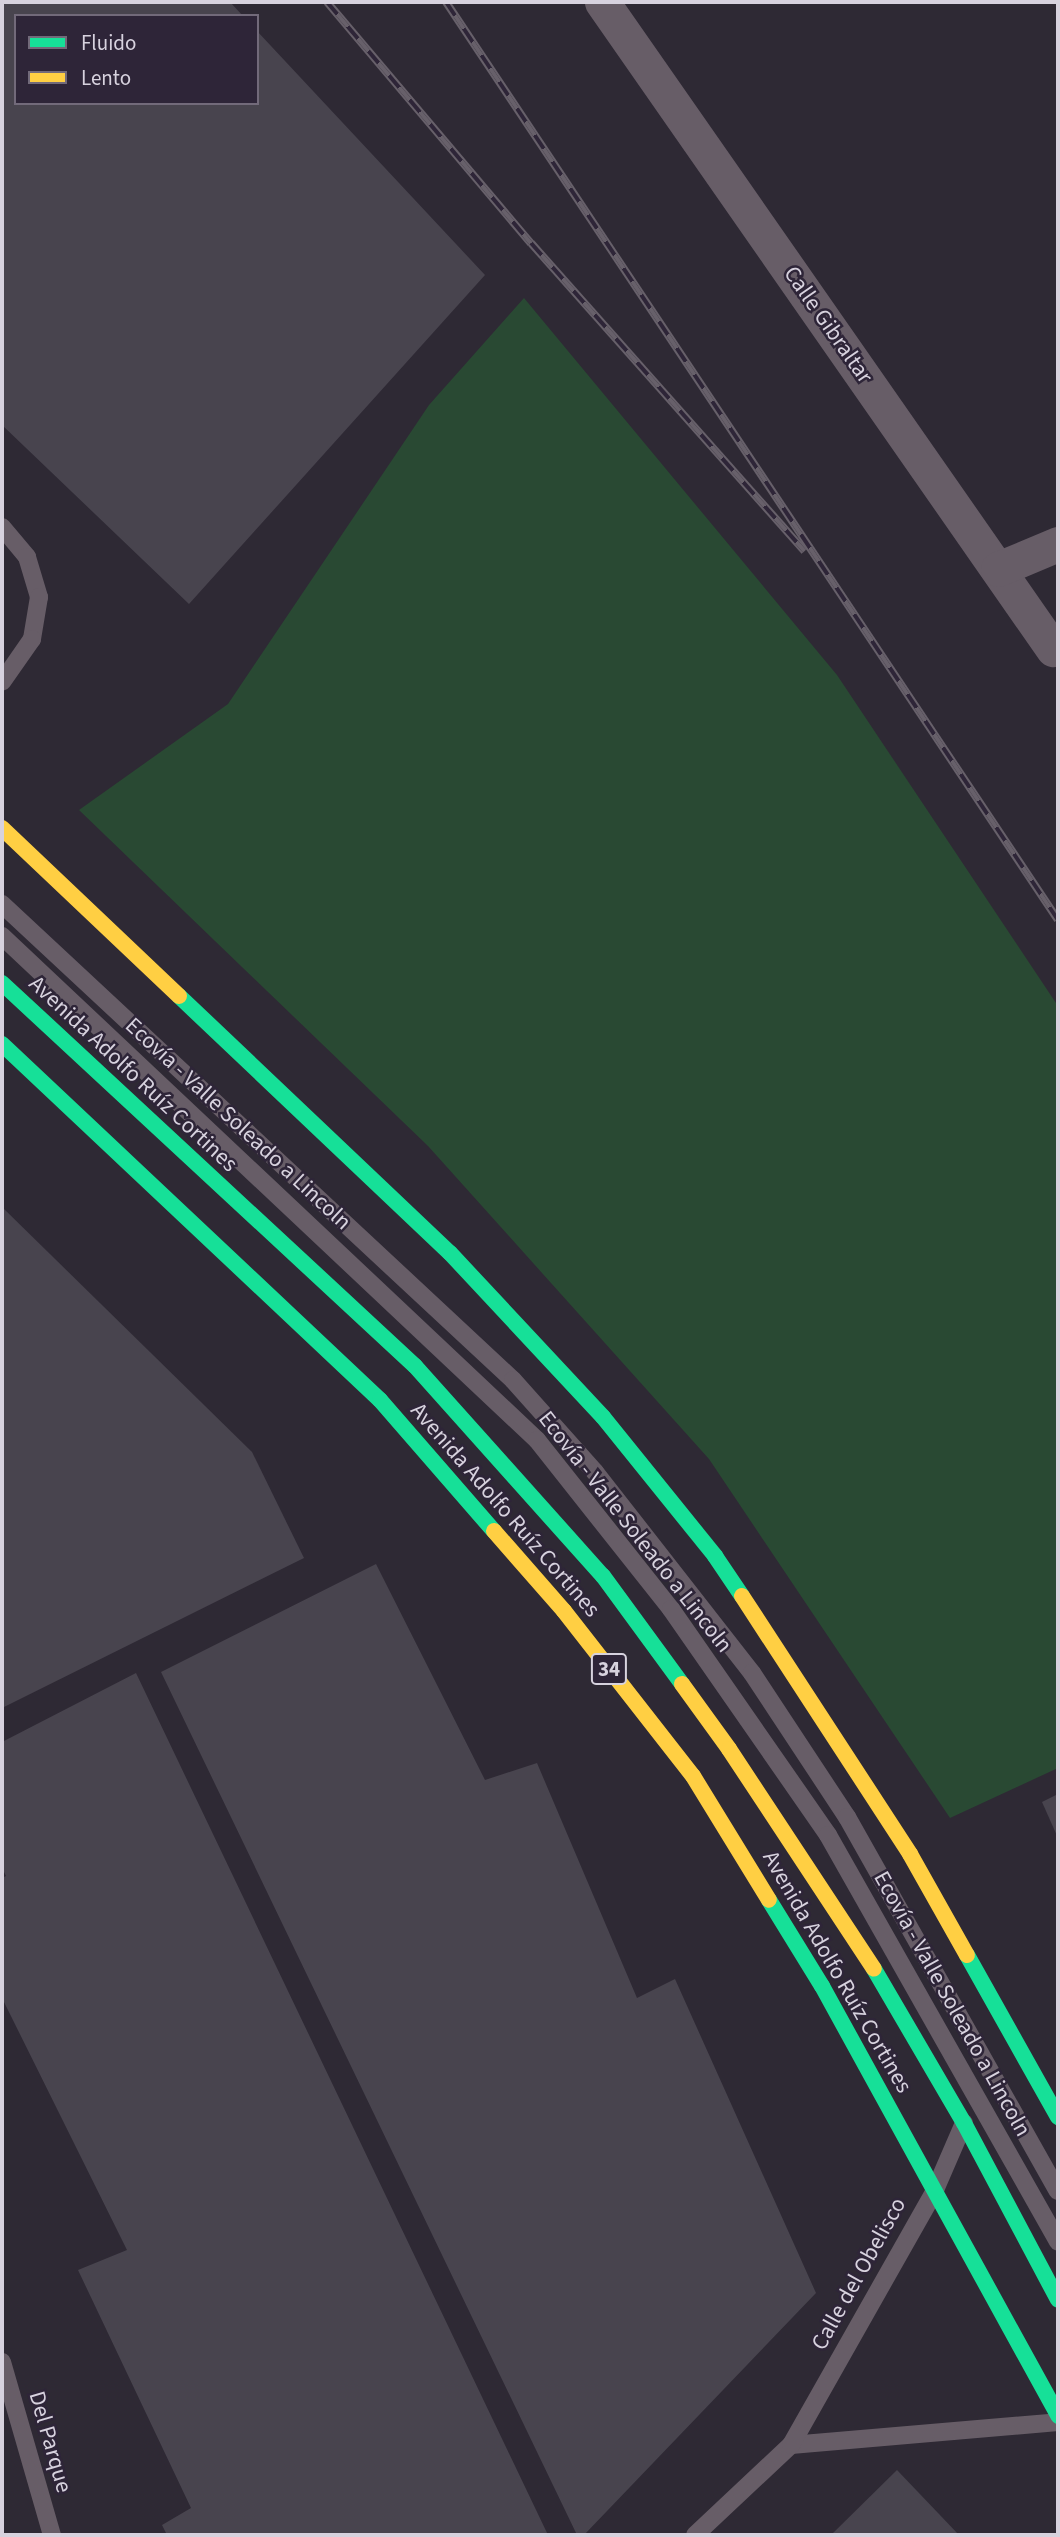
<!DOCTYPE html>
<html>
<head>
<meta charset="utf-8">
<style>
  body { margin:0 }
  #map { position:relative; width:1060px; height:2537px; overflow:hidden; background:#2e2934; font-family:"Source Sans 3",sans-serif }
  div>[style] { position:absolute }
  .green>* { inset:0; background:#294933 }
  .building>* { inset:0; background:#48444e }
  .lane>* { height:18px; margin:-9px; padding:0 9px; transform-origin:9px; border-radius:9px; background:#675d67 }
  .street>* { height:35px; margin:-17.5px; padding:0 17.5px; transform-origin:17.5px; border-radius:17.5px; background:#675d67 }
  .fast>* { height:16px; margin:-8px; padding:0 8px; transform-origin:8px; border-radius:8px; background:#16e098 }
  .slow>* { height:16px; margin:-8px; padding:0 8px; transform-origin:8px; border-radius:8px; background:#ffcf43 }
  .rail>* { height:8px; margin-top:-4px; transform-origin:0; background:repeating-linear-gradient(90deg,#2e2538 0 16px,#67606a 0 32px); box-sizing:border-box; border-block:2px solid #67606a }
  span { translate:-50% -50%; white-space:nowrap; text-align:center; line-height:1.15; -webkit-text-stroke:5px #2e2538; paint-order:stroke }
  .shield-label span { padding:2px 5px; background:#2e2538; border:2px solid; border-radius:5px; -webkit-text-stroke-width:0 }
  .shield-label { font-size:21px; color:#d7d2de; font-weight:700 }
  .street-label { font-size:23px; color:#d7d2de }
  .frame { position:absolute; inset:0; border:4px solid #d7d2de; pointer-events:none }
  .legend { position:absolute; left:14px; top:14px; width:245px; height:91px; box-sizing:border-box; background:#2e2538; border:2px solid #726a7a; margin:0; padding:9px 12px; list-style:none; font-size:21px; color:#d7d2de }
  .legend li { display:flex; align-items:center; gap:14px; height:35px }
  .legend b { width:35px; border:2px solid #726a7a }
</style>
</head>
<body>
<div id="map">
  <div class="green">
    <i style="clip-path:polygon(524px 298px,837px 675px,1058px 1006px,1058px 1768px,950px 1818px,709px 1459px,428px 1146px,79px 810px,228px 704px,429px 405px)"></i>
  </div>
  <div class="building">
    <i style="clip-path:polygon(2px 2px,230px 2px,243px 16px,16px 16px,16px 103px,257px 103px,257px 31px,485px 275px,189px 604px,2px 425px)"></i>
    <i style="clip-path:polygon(2px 1207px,252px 1452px,304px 1558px,2px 1708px)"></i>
    <i style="clip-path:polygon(376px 1564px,485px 1780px,537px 1763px,637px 1998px,675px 1979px,816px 2293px,584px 2535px,577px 2535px,161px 1672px)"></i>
    <i style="clip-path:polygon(136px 1673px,548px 2535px,167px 2535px,162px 2525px,191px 2508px,78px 2270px,127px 2250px,2px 1998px,2px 1878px,6px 1876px,2px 1868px,2px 1742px)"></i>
    <i style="clip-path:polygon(1058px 1794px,1058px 1838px,1042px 1802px)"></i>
    <i style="clip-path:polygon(897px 2470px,959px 2535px,831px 2535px)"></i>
  </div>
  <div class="lane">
    <i style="left:2px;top:527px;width:39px;rotate:50deg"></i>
    <i style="left:27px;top:557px;width:42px;rotate:73.3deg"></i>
    <i style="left:39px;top:597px;width:43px;rotate:99.5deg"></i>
    <i style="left:32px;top:639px;width:52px;rotate:124.9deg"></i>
    <i style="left:2px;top:904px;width:698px;rotate:42.97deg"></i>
    <i style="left:513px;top:1380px;width:123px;rotate:48.3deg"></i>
    <i style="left:595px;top:1472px;width:255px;rotate:52deg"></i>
    <i style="left:752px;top:1673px;width:173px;rotate:56.6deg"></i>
    <i style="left:847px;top:1817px;width:429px;rotate:60.6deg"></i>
    <i style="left:2px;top:936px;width:735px;rotate:43.29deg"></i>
    <i style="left:537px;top:1440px;width:216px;rotate:51.6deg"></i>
    <i style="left:671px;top:1609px;width:275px;rotate:55.2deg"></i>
    <i style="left:828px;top:1835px;width:467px;rotate:60.5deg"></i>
    <i style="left:2px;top:2362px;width:180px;rotate:73.9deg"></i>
    <i style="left:791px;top:2445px;width:268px;rotate:-4.9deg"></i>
    <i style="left:695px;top:2535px;width:132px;rotate:-43.2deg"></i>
    <i style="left:791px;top:2445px;width:293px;rotate:-60.5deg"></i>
    <i style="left:935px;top:2190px;width:73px;rotate:-66.6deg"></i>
  </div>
  <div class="street">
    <i style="left:602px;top:2px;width:789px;rotate:55.12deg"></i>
    <i style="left:998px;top:569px;width:65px;rotate:-22.6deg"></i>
  </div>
  <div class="fast">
    <i style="left:2px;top:983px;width:563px;rotate:42.84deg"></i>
    <i style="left:415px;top:1366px;width:282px;rotate:48.2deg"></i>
    <i style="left:603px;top:1576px;width:134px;rotate:53.8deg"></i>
    <i style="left:179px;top:996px;width:373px;rotate:43.5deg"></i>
    <i style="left:450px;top:1253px;width:224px;rotate:47deg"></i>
    <i style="left:603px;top:1417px;width:179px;rotate:51.1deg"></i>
    <i style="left:715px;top:1556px;width:48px;rotate:56deg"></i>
    <i style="left:2px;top:1044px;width:519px;rotate:43.28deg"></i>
    <i style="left:380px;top:1400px;width:174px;rotate:49deg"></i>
    <i style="left:769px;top:1900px;width:101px;rotate:58.4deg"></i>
    <i style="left:822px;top:1986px;width:491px;rotate:61.2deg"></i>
    <i style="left:967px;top:1955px;width:186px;rotate:60.7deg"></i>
    <i style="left:874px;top:1969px;width:178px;rotate:59.7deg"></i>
    <i style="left:964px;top:2123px;width:200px;rotate:62deg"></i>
  </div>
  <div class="slow">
    <i style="left:2px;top:828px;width:244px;rotate:43.5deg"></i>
    <i style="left:494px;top:1531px;width:106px;rotate:48.8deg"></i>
    <i style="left:564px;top:1611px;width:209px;rotate:52deg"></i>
    <i style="left:693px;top:1776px;width:145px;rotate:58.5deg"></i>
    <i style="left:742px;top:1596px;width:308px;rotate:56.9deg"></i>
    <i style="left:910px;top:1854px;width:116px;rotate:60.6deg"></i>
    <i style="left:682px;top:1684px;width:80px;rotate:54.1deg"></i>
    <i style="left:729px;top:1749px;width:263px;rotate:56.6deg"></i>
  </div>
  <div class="rail">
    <i style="left:327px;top:2px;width:316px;rotate:49.8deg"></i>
    <i style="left:531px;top:243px;width:412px;rotate:48.4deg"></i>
    <i style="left:446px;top:2px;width:1103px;rotate:56.31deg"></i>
  </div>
  <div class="shield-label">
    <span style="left:609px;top:1669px">34</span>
  </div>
  <div class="street-label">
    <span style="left:828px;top:325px;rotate:55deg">Calle Gibraltar</span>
    <span style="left:133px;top:1074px;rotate:43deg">Avenida Adolfo Ruíz Cortines</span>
    <span style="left:238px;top:1124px;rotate:43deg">Ecovía - Valle Soleado a Lincoln</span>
    <span style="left:505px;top:1510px;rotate:49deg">Avenida Adolfo Ruíz Cortines</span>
    <span style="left:635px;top:1532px;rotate:52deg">Ecovía - Valle Soleado a Lincoln</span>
    <span style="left:837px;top:1972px;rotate:60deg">Avenida Adolfo Ruíz Cortines</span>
    <span style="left:952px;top:2004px;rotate:61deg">Ecovía - Valle Soleado a Lincoln</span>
    <span style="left:859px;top:2274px;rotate:-61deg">Calle del Obelisco</span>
    <span style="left:50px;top:2442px;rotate:74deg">Del Parque</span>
  </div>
  <div class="frame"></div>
  <ul class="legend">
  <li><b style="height:9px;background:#16e098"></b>Fluido</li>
  <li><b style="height:9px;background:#ffcf43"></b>Lento</li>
  </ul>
</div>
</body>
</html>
